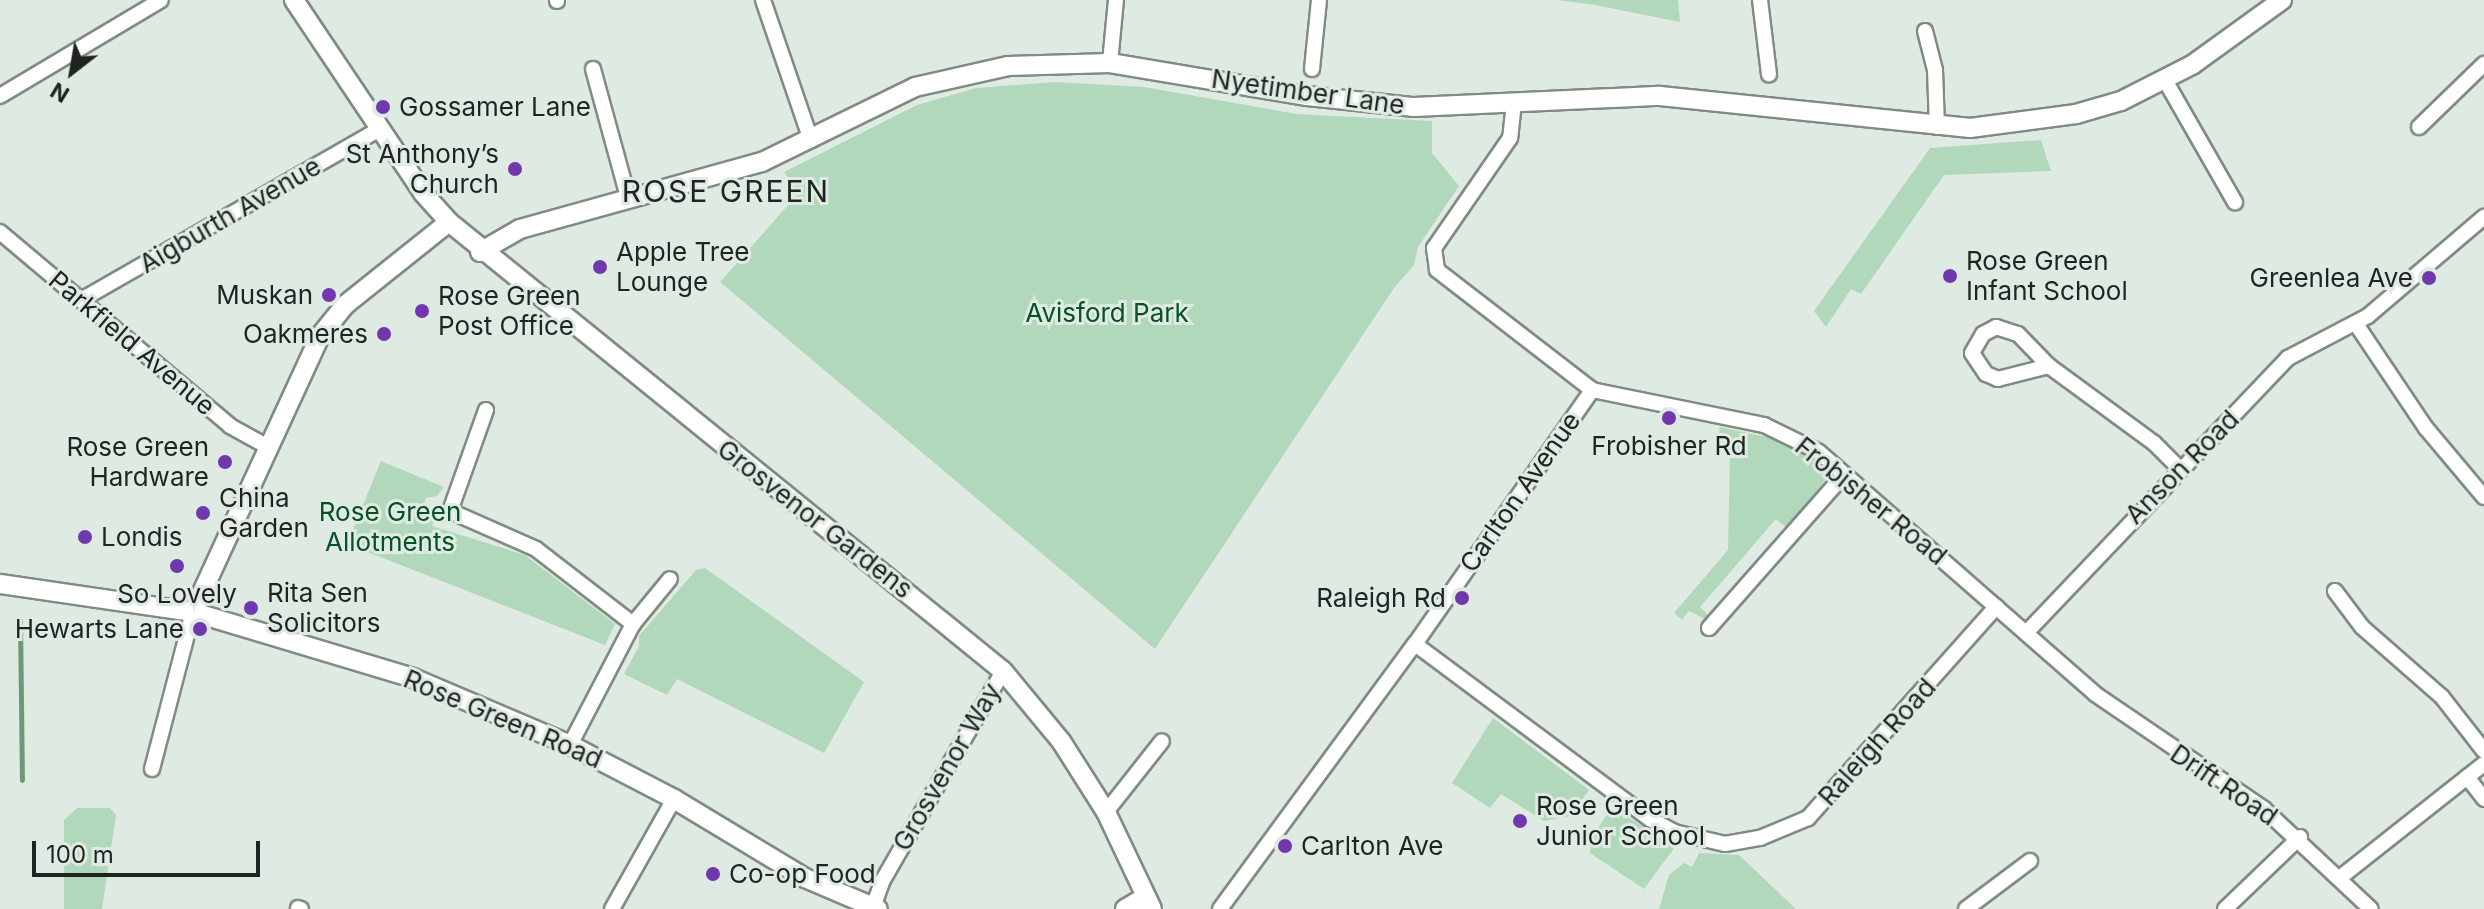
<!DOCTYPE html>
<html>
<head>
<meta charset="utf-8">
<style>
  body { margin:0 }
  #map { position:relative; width:2484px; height:909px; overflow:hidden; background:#dfebe2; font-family:Inter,sans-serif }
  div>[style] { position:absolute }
  .green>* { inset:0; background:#b2d8bb }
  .stream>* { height:5px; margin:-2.5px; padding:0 2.5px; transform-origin:2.5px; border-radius:2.5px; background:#6e9979 }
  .roads { filter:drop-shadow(2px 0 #808b82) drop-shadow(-2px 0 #808b82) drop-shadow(0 2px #808b82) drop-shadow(0 -2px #808b82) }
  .minor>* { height:14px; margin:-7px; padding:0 7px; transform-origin:7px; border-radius:7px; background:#fff }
  .tertiary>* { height:18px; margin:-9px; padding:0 9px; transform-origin:9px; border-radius:9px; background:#fff }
  .dots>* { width:22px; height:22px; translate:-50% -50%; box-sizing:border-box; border:4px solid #dfebe2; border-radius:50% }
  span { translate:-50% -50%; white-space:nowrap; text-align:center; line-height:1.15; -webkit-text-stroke:6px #dfebe2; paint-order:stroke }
  .street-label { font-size:26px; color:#1f2420 }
  .poi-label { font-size:26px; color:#1f2420 }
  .left { translate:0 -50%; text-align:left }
  .right { translate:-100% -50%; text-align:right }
  .park-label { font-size:26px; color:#075127 }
  .quarter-label { font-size:30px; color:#1f2420; letter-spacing:2px }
  .north { position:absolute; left:32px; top:32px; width:80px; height:80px; -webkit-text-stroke:6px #dfebe2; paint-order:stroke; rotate:211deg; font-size:22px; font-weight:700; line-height:32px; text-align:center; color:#1f2420 }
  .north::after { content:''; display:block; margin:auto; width:28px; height:36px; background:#1f2420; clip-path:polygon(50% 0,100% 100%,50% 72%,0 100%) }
  .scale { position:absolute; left:32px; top:841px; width:228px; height:36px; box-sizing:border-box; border:4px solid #1f2420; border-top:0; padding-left:10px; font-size:24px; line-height:28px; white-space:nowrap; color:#1f2420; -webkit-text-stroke:6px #dfebe2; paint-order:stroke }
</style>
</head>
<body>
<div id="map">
  <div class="green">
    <i style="clip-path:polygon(1557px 0,1678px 0,1680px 22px,1595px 5px)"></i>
    <i style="clip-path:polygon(1055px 82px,1144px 87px,1297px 114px,1432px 121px,1432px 153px,1459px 186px,1418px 247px,1414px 265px,1394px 288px,1155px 649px,720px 282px,798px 194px,784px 172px,917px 105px,976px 88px)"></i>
    <i style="clip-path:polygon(2041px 140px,2051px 171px,1944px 175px,1861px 294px,1851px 289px,1826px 327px,1814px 311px,1930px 148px)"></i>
    <i style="clip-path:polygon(1720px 427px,1780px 440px,1812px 458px,1827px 478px,1788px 529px,1776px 519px,1700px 607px,1708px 615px,1705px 619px,1689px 611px,1682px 620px,1674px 613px,1728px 550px,1730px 450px,1718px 437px)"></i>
    <i style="clip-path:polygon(381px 461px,444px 487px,437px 496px,426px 498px,420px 515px,434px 521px,432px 526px,525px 555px,615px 624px,605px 645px,347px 544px)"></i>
    <i style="clip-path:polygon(705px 568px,864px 682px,824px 753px,677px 679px,667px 695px,624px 674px,639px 646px,639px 636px,696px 570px)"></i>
    <i style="clip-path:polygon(1493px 718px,1589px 790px,1571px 816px,1544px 821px,1501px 794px,1490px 808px,1452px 783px)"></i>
    <i style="clip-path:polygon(1612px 807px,1675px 847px,1644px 889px,1590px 853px,1592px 837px)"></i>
    <i style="clip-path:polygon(77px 808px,110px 808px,116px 815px,102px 909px,64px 909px,64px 820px)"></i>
    <i style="clip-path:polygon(1699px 853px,1739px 855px,1796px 909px,1659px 909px,1669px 875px,1684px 863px,1692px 867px)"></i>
  </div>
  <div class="stream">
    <i style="left:20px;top:620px;width:160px;rotate:89.3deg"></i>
  </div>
  <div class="roads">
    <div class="minor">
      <i style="left:557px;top:0;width:1px;rotate:90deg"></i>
      <i style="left:763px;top:0;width:148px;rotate:71.1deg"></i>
      <i style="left:1760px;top:0;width:75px;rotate:83.1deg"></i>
      <i style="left:1925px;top:31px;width:40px;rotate:75.6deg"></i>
      <i style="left:1935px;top:70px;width:57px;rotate:88deg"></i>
      <i style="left:1110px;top:63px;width:63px;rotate:-84.6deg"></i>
      <i style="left:593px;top:69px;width:133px;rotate:74.7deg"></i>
      <i style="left:1312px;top:69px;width:69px;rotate:-84.2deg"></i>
      <i style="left:2165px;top:80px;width:141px;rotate:60.2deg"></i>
      <i style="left:0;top:96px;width:187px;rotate:-30.8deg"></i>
      <i style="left:1514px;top:102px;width:36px;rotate:96deg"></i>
      <i style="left:1510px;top:138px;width:134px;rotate:124.6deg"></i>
      <i style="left:1434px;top:248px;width:22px;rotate:82deg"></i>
      <i style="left:1437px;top:270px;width:196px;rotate:37.7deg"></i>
      <i style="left:1592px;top:390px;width:176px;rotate:11.5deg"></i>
      <i style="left:1764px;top:425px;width:61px;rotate:26.1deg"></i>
      <i style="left:1819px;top:452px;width:367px;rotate:41.2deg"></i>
      <i style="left:2095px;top:694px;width:204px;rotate:34.2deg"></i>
      <i style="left:2264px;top:809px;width:146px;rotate:43.1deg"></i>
      <i style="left:2419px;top:127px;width:91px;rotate:-44.1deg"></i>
      <i style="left:0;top:232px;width:301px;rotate:40.1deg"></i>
      <i style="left:230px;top:426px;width:43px;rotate:28.9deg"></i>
      <i style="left:81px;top:300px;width:344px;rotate:-29.8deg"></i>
      <i style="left:2356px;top:324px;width:125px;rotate:56.1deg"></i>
      <i style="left:2426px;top:428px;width:90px;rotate:50deg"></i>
      <i style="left:2049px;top:366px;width:53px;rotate:165.7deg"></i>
      <i style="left:1998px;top:379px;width:13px;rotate:-157deg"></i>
      <i style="left:1986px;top:374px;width:25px;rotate:-124deg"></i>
      <i style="left:1972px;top:353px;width:22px;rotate:-60deg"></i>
      <i style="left:1983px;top:334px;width:15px;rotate:-28deg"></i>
      <i style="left:1996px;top:327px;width:23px;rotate:18deg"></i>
      <i style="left:2018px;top:334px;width:45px;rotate:45.9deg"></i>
      <i style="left:2049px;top:366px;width:130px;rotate:36.3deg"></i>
      <i style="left:2154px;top:443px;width:37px;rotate:45deg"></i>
      <i style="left:486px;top:410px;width:107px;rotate:109.6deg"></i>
      <i style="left:450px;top:511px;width:94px;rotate:23.8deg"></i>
      <i style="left:536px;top:549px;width:123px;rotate:37.7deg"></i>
      <i style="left:2335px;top:591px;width:45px;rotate:53.1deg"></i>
      <i style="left:2362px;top:627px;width:106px;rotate:41.2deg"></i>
      <i style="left:2442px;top:697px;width:68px;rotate:52.1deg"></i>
      <i style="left:1709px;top:628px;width:204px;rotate:-48.6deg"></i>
      <i style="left:2026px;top:633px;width:380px;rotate:-46.4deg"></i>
      <i style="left:2288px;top:358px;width:90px;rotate:-27.7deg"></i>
      <i style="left:2368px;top:316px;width:153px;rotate:-40.5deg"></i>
      <i style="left:1415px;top:644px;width:293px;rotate:36.7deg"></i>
      <i style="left:1650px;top:819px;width:27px;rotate:28deg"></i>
      <i style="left:1674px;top:832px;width:52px;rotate:13.2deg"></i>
      <i style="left:1725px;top:844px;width:36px;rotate:-10deg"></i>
      <i style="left:1760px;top:838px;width:52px;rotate:-22.6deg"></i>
      <i style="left:1808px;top:818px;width:283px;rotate:-48.3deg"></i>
      <i style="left:570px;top:745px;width:136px;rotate:-62.5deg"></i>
      <i style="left:633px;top:624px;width:58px;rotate:-50.6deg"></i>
      <i style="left:152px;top:769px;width:162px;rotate:-75.4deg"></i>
      <i style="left:2467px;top:777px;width:28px;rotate:52deg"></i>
      <i style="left:1106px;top:812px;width:90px;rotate:-51.7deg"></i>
      <i style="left:2342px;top:876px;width:181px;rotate:-38.3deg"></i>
      <i style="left:873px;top:907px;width:29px;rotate:-70deg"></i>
      <i style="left:883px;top:880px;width:241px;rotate:-60.1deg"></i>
      <i style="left:298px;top:908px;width:3px;rotate:18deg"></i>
      <i style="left:612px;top:909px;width:126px;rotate:-60.6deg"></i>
      <i style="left:1220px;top:909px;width:329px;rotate:-53.7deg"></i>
      <i style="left:1415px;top:644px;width:310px;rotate:-55.1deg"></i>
      <i style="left:1966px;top:909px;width:80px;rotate:-36.9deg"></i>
      <i style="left:2225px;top:909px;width:104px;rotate:-43.8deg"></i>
    </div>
    <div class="tertiary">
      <i style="left:294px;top:0;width:232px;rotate:56.2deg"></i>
      <i style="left:423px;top:193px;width:39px;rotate:48deg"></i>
      <i style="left:449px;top:222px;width:713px;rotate:39.02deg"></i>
      <i style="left:1003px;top:671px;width:91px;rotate:50.4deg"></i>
      <i style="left:1061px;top:741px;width:84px;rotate:57.6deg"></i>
      <i style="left:1106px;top:812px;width:107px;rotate:64.6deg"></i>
      <i style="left:480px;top:252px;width:46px;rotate:-29.9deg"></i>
      <i style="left:520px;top:229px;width:251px;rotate:-15.5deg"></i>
      <i style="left:762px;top:162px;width:170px;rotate:-26.1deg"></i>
      <i style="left:915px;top:87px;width:95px;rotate:-12.7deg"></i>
      <i style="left:1008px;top:66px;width:102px;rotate:-1.7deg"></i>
      <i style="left:1110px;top:63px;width:200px;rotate:9.5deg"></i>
      <i style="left:1307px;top:96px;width:108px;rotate:5.9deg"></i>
      <i style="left:1414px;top:107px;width:246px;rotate:-2.6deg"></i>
      <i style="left:1660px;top:96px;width:312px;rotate:5.9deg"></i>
      <i style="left:1970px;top:128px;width:107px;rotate:-7.5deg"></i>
      <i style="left:2076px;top:114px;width:47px;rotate:-16.1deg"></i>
      <i style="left:2121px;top:101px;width:80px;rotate:-26.9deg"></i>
      <i style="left:2192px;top:65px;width:111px;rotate:-35.8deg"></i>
      <i style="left:0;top:584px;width:195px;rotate:8.3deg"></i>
      <i style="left:193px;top:612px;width:230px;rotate:16.7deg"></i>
      <i style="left:413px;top:678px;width:171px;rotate:23.1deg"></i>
      <i style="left:570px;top:745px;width:117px;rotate:27.4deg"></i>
      <i style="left:674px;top:799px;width:153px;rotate:31.1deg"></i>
      <i style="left:805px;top:878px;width:79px;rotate:23deg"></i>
      <i style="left:193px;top:612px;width:304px;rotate:-65.3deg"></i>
      <i style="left:320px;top:336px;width:40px;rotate:-51deg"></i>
      <i style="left:345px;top:305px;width:133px;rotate:-38.6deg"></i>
      <i style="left:1125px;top:909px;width:23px;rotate:-31deg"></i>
    </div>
  </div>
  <div class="dots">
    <i style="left:383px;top:107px;background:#7138ae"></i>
    <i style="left:515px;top:169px;background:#7138ae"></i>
    <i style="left:600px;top:267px;background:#7138ae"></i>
    <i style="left:1950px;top:276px;background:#7138ae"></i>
    <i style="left:2429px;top:278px;background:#7138ae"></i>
    <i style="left:329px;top:295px;background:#7138ae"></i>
    <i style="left:422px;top:311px;background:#7138ae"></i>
    <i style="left:384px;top:334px;background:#7138ae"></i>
    <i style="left:1669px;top:418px;background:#7138ae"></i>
    <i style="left:225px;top:462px;background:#7138ae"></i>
    <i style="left:203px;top:513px;background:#7138ae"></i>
    <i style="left:85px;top:537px;background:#7138ae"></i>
    <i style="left:177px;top:566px;background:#7138ae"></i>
    <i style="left:1462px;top:598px;background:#7138ae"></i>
    <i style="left:251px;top:608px;background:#7138ae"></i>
    <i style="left:200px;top:629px;background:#7138ae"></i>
    <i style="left:1520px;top:821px;background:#7138ae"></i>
    <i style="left:1285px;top:846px;background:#7138ae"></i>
    <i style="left:713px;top:874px;background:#7138ae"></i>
  </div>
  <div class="street-label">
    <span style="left:1308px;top:92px;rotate:8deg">Nyetimber Lane</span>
    <span style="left:230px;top:215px;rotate:-30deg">Aigburth Avenue</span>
    <span style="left:132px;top:343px;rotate:40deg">Parkfield Avenue</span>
    <span style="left:2182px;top:467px;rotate:-45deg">Anson Road</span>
    <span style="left:1520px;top:492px;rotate:-55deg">Carlton Avenue</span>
    <span style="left:1871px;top:501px;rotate:39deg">Frobisher Road</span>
    <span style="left:815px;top:519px;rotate:38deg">Grosvenor Gardens</span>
    <span style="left:503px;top:719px;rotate:23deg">Rose Green Road</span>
    <span style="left:1877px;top:742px;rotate:-48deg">Raleigh Road</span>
    <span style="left:947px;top:767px;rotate:-60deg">Grosvenor Way</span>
    <span style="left:2224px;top:785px;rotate:34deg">Drift Road</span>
  </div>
  <div class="poi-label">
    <span class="left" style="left:399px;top:107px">Gossamer Lane</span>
    <span class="right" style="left:499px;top:169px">St Anthony’s<br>Church</span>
    <span class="left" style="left:616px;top:267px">Apple Tree<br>Lounge</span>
    <span class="left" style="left:1966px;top:276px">Rose Green<br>Infant School</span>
    <span class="right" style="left:2413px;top:278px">Greenlea Ave</span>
    <span class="right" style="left:313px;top:295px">Muskan</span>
    <span class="left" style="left:438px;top:311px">Rose Green<br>Post Office</span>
    <span class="right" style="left:368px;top:334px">Oakmeres</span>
    <span style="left:1669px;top:446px">Frobisher Rd</span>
    <span class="right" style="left:209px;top:462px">Rose Green<br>Hardware</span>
    <span class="left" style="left:219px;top:513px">China<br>Garden</span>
    <span class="left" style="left:101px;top:537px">Londis</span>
    <span class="left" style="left:267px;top:608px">Rita Sen<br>Solicitors</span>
    <span style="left:177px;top:594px">So Lovely</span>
    <span class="right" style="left:1446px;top:598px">Raleigh Rd</span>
    <span class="right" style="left:184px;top:629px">Hewarts Lane</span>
    <span class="left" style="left:1536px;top:821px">Rose Green<br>Junior School</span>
    <span class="left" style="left:1301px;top:846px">Carlton Ave</span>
    <span class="left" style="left:729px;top:874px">Co-op Food</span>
  </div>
  <div class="park-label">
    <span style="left:1107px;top:313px">Avisford Park</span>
    <span style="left:390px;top:527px">Rose Green<br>Allotments</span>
  </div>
  <div class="quarter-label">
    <span style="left:726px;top:191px">ROSE GREEN</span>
  </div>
  <div class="north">N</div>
  <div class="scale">100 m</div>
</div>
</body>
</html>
